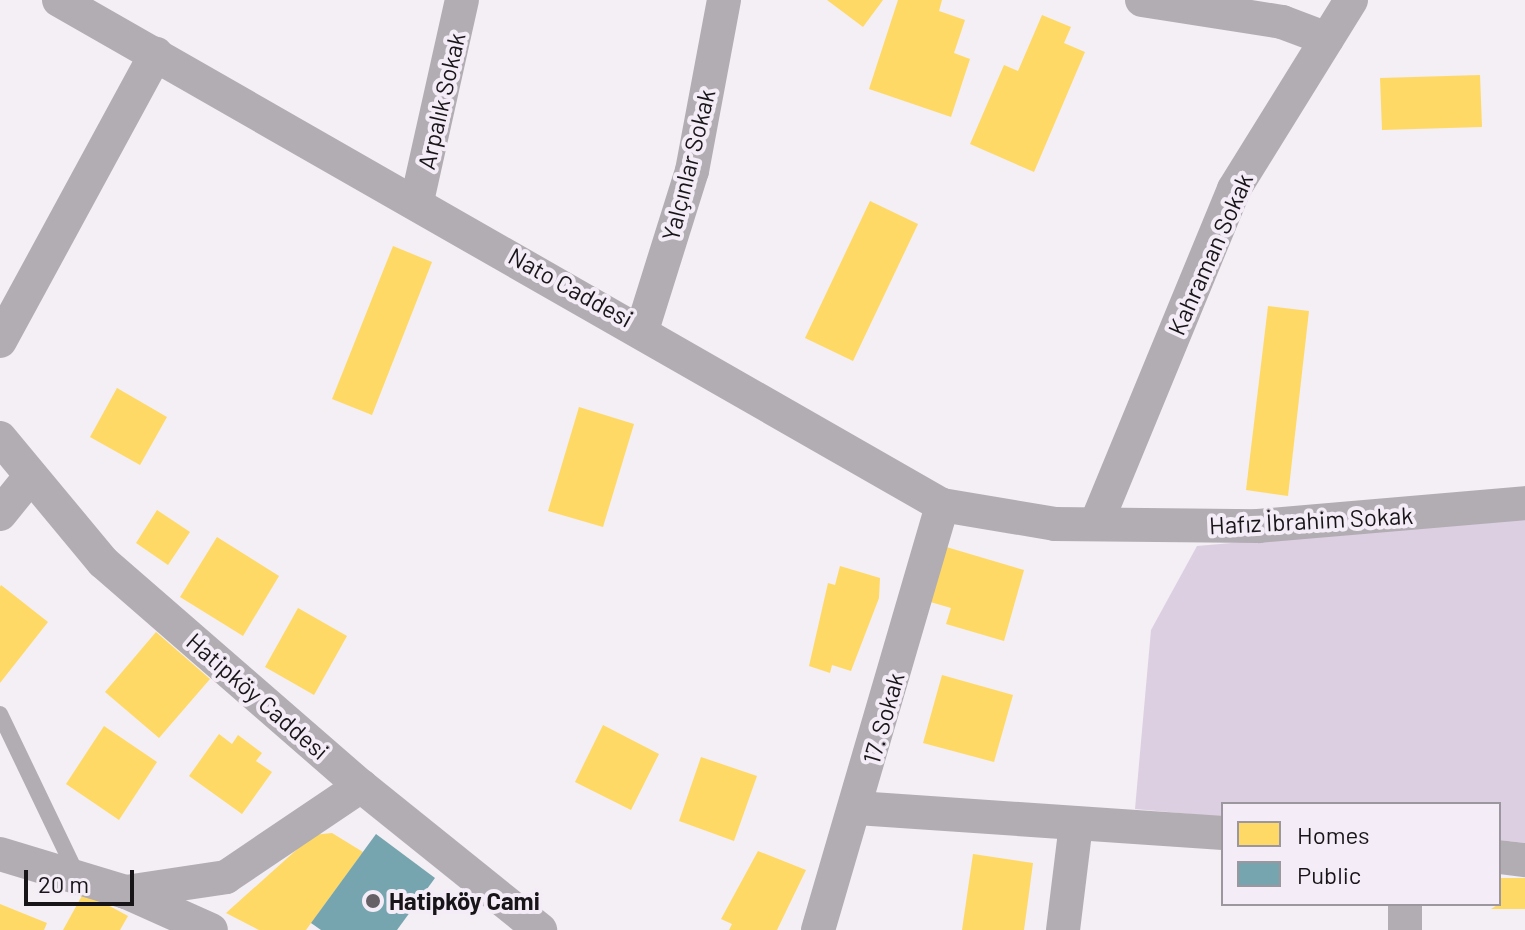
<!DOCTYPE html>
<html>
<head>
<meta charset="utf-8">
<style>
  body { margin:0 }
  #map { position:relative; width:1525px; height:930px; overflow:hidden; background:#f3eff4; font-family:Barlow,sans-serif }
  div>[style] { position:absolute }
  .green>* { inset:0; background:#dccfe2 }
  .homes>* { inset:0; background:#ffd966 }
  .public>* { inset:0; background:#76a5af }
  .service>* { height:16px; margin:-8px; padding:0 8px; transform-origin:8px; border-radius:8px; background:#b2adb3 }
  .minor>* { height:34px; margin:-17px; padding:0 17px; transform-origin:17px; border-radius:17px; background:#b2adb3 }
  .dots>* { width:22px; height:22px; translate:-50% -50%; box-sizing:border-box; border:4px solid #f4ecf7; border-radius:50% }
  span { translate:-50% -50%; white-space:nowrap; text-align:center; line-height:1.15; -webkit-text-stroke:8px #f4ecf7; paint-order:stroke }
  .street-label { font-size:24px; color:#181519 }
  .poi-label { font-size:24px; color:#181519; font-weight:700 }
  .left { translate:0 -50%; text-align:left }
  .legend { position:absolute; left:1221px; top:802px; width:280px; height:104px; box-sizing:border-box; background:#f4ecf7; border:2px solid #9c969e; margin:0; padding:10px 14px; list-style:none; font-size:24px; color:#181519 }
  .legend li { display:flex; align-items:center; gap:16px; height:40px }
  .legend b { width:40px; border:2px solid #9c969e }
  .scale { position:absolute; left:24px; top:870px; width:110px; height:36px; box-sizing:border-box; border:4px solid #181519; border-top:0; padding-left:10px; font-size:24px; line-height:28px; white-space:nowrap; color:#181519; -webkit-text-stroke:6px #f4ecf7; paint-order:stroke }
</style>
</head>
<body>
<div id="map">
  <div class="green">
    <i style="clip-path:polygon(1525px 518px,1525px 843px,1499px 840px,1499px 804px,1223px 804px,1223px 817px,1135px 809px,1151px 630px,1197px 546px)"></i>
  </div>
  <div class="homes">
    <i style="clip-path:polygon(827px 0,883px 0,863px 27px)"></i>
    <i style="clip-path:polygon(898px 0,942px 0,939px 11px,965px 20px,954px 53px,970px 59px,951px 117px,869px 89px)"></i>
    <i style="clip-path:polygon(1042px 15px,1071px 27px,1064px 43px,1085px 52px,1034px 172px,970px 144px,1004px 65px,1018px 71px)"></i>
    <i style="clip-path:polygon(1480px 75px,1482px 127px,1382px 130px,1380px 78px)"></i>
    <i style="clip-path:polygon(870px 201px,918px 224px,853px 361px,805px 338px)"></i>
    <i style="clip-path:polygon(393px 246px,432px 262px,372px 415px,332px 399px)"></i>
    <i style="clip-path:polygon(1268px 306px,1309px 311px,1288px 496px,1246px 490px)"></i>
    <i style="clip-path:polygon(117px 388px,167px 417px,140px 465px,90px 437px)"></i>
    <i style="clip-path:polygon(579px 407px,634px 424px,603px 527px,548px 511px)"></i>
    <i style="clip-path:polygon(157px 510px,190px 532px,168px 565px,136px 543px)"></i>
    <i style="clip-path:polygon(217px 537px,279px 576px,243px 636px,180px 597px)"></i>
    <i style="clip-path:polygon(943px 546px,1024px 570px,1004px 641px,946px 624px,951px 608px,927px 601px)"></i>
    <i style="clip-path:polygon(840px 566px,880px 578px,879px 598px,851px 671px,832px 665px,830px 673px,809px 666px,828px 583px,835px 585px)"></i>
    <i style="clip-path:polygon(1px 585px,48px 622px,0 683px,0 587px)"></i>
    <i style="clip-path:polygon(298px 608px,347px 636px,314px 695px,265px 667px)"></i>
    <i style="clip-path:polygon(156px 632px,210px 679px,159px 738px,105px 692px)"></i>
    <i style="clip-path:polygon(942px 675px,1013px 695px,994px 762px,923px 743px)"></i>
    <i style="clip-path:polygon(603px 725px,659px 754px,631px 810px,575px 782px)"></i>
    <i style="clip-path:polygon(104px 726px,157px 762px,119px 820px,66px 784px)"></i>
    <i style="clip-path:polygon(219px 734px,232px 744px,238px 735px,262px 753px,256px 761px,272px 772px,242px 814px,189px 776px)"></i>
    <i style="clip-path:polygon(701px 757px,757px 776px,734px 841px,679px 821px)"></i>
    <i style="clip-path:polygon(332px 833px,363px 852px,306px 930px,259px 930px,226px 913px,313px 835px)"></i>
    <i style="clip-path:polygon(758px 851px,806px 870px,777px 930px,729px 930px,732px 924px,721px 919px)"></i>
    <i style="clip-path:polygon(973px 854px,1033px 863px,1024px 930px,962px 930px)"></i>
    <i style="clip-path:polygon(1499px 878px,1525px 878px,1525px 909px,1491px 909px,1499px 904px)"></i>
    <i style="clip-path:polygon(84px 892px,128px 916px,120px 930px,63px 930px)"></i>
    <i style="clip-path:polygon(0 904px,47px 923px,44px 930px,0 930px)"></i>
  </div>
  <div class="public">
    <i style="clip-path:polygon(376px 834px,435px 878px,397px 930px,321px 930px,311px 923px)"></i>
  </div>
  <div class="service">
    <i style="left:0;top:714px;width:178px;rotate:64.4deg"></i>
  </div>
  <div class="minor">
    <i style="left:59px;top:0;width:1017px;rotate:29.77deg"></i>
    <i style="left:942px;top:505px;width:115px;rotate:9.5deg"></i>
    <i style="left:1055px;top:524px;width:203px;rotate:0.6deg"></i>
    <i style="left:1258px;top:526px;width:268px;rotate:-4.9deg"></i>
    <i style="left:1142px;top:0;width:142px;rotate:8.9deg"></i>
    <i style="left:1282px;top:22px;width:48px;rotate:20.7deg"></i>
    <i style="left:417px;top:201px;width:206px;rotate:-77.4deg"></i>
    <i style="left:643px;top:327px;width:164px;rotate:-72.6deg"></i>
    <i style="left:692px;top:171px;width:174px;rotate:-79.4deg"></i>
    <i style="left:0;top:341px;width:327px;rotate:-61.5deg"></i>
    <i style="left:0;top:438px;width:161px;rotate:50.3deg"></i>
    <i style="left:103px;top:562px;width:342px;rotate:41deg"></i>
    <i style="left:361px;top:786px;width:230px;rotate:38.8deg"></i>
    <i style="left:0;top:514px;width:48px;rotate:-51deg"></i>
    <i style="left:1096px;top:524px;width:362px;rotate:-67.6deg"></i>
    <i style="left:1234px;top:189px;width:222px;rotate:-58.2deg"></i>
    <i style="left:857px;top:808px;width:367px;rotate:3.9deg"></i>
    <i style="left:0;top:854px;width:132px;rotate:16.8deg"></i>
    <i style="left:126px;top:892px;width:93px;rotate:24.1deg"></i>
    <i style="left:1499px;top:857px;width:26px;rotate:7deg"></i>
    <i style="left:126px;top:892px;width:101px;rotate:-8.5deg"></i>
    <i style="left:226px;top:877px;width:163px;rotate:-34deg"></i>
    <i style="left:818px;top:930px;width:443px;rotate:-73.7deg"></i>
    <i style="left:1063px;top:930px;width:107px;rotate:-83deg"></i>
    <i style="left:1405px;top:930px;width:26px;rotate:-90deg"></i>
  </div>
  <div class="dots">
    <i style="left:373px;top:901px;background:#656166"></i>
  </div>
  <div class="street-label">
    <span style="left:441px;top:101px;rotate:-77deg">Arpalık Sokak</span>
    <span style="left:688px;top:165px;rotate:-76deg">Yalçınlar Sokak</span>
    <span style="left:1210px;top:254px;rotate:-66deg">Kahraman Sokak</span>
    <span style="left:571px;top:287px;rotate:29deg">Nato Caddesi</span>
    <span style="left:1311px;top:520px;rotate:-3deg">Hafız İbrahim Sokak</span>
    <span style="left:258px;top:696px;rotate:41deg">Hatipköy Caddesi</span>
    <span style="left:883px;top:718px;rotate:-74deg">17. Sokak</span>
  </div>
  <div class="poi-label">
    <span class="left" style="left:389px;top:901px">Hatipköy Cami</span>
  </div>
  <ul class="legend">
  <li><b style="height:22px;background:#ffd966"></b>Homes</li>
  <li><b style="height:22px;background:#76a5af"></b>Public</li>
  </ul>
  <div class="scale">20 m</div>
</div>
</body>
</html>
